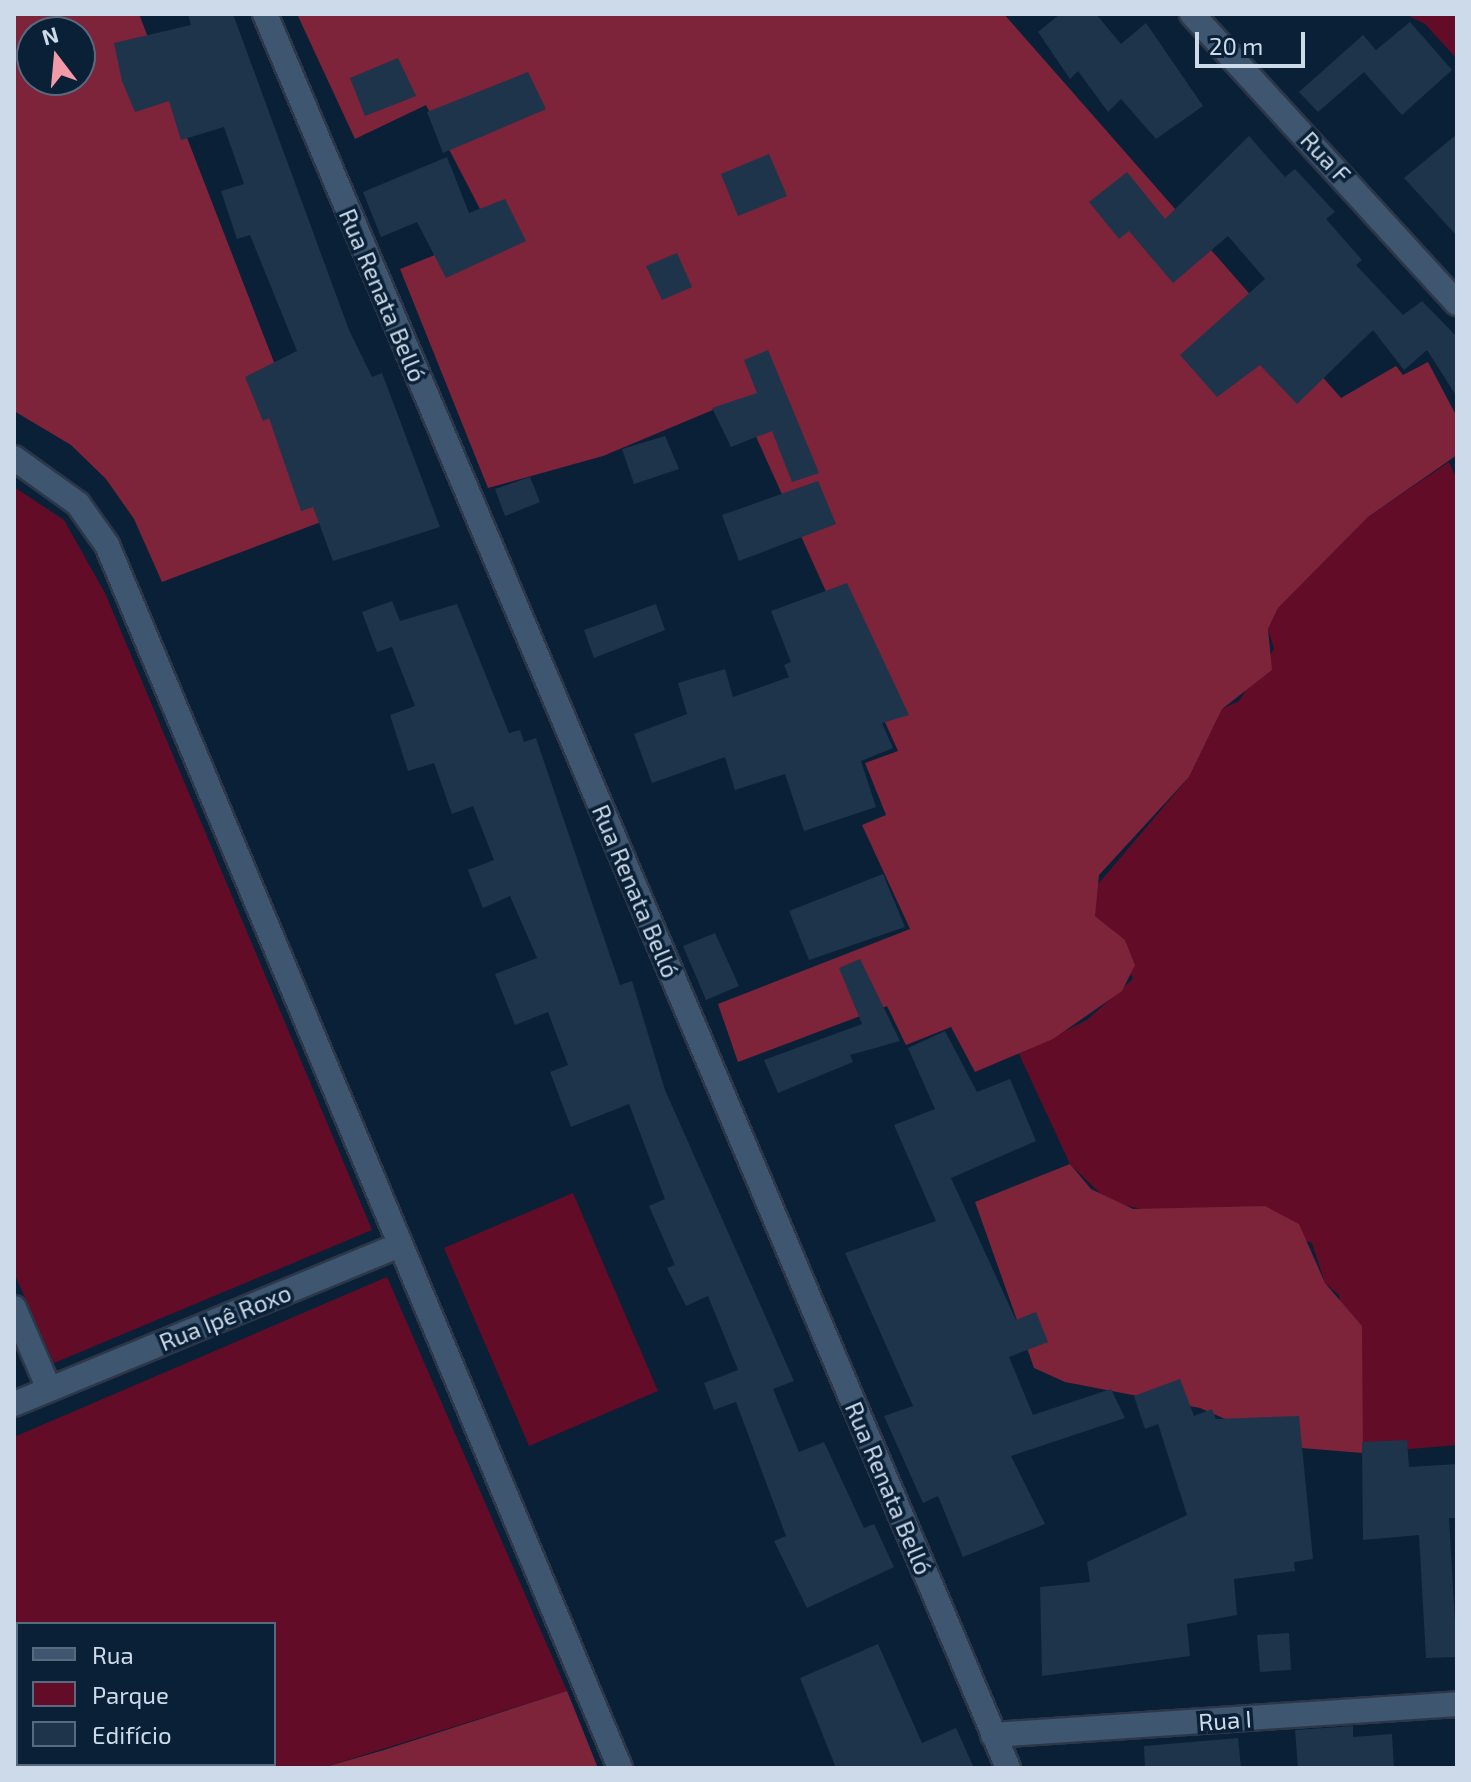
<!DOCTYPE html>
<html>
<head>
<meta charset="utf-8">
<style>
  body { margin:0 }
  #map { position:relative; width:1471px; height:1782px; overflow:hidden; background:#0a2036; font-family:"Exo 2",sans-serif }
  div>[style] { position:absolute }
  .green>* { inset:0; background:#620c27 }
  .forest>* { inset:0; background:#7d233a }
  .building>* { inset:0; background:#1d344a }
  .roads { filter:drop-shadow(2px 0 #2d3749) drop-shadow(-2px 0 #2d3749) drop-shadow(0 2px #2d3749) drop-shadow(0 -2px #2d3749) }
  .minor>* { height:24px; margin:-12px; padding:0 12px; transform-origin:12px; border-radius:12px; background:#3e566f }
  span { translate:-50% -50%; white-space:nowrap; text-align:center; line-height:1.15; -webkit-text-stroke:7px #0a2036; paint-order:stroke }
  .street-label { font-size:24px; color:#ccdae9 }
  .frame { position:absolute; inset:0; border:16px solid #ccdae9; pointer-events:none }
  .legend { position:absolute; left:16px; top:1622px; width:260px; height:144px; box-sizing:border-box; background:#0a2036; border:2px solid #586a7e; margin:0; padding:10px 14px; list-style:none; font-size:24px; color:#ccdae9 }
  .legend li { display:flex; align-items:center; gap:16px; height:40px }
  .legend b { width:40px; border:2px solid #586a7e }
  .north { position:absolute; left:16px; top:16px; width:80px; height:80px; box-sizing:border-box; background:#0a2036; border:2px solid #586a7e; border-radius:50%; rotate:344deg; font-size:22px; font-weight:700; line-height:32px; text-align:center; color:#ccdae9 }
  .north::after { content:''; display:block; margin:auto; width:28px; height:36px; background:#f39aa8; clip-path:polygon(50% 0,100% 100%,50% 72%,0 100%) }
  .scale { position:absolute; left:1195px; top:32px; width:110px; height:36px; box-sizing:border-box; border:4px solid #ccdae9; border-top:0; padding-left:10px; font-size:24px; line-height:28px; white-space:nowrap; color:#ccdae9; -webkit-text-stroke:6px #0a2036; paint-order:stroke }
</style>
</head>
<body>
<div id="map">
  <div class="green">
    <i style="clip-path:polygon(1405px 14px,1457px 14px,1457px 59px,1425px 24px)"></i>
    <i style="clip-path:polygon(1449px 462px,1457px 480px,1457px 1445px,1363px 1453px,1339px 1295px,1325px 1283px,1312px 1243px,1214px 1208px,1157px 1213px,1108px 1201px,1070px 1164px,1019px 1054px,1087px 1020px,1133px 979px,1114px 931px,1095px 916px,1093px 890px,1189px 777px,1222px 709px,1239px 701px,1274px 649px,1268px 629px,1278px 608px,1368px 517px)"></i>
    <i style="clip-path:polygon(14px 487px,64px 520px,105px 593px,372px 1230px,54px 1363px,14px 1273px)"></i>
    <i style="clip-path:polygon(573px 1193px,658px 1391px,529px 1446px,444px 1248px)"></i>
    <i style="clip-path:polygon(387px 1277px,567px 1691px,322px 1768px,98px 1768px,274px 1764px,274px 1624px,18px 1624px,14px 1641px,14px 1437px)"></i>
  </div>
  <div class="forest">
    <i style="clip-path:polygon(evenodd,14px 14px,139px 14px,334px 517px,162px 582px,134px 519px,106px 479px,71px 445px,14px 411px,14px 14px,32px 32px,80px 32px,80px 80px,32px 80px,32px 32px)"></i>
    <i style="clip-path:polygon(297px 14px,1004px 14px,1341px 398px,1396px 366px,1403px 375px,1428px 362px,1457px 417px,1457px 455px,1368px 517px,1278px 608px,1268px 629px,1272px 670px,1222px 709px,1189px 777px,1099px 875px,1095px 916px,1125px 940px,1135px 965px,1122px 991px,1053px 1039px,975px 1072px,951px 1027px,906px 1045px,887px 1006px,738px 1062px,718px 1004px,910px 929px,862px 825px,886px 815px,865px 763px,898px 751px,739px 399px,603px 456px,488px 488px,400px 269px,492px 232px,426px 105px,355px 139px)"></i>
    <i style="clip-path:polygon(1070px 1164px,1091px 1189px,1133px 1209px,1265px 1206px,1299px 1224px,1325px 1283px,1362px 1326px,1363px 1453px,1289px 1447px,1200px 1408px,1065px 1382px,1034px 1368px,975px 1202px)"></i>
    <i style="clip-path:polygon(14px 1641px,18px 1764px,98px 1768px,14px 1768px)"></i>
    <i style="clip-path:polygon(567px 1691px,598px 1768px,322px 1768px,384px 1750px)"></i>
  </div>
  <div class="building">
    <i style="clip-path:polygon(188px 14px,233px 14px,349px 330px,372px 377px,382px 373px,440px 527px,333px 561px,313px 507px,301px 511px,269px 418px,263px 421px,245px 377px,297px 351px,250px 235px,237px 239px,221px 191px,244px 184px,224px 127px,181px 140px,169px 101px,135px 112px,122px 81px,114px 43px,191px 25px)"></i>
    <i style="clip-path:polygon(1060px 14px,1096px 14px,1121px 44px,1146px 23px,1203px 106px,1156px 139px,1121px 99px,1108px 112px,1078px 71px,1070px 79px,1038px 32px)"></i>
    <i style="clip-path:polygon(1410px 22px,1452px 70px,1402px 115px,1364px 72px,1318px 112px,1299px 92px,1363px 35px,1376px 50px)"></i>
    <i style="clip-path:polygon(398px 58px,416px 96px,365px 116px,350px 78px)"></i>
    <i style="clip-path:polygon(528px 72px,546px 109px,443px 153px,427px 112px)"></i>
    <i style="clip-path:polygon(1457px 134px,1457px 236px,1404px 178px)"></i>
    <i style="clip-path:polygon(1249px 136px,1285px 177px,1295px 169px,1335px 212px,1326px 219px,1362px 260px,1356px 265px,1403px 315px,1422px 301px,1457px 337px,1457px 397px,1427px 350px,1404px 370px,1373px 330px,1297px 404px,1260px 365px,1217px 397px,1180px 355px,1265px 279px,1228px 236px,1173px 283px,1129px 231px,1119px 239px,1089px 202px,1127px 172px,1165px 219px)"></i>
    <i style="clip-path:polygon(769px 154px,787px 196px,738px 216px,721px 174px)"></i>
    <i style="clip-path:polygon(447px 157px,469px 213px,505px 199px,526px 241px,446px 278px,417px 222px,381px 237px,363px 192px)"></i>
    <i style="clip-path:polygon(677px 253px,692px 287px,662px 300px,646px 266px)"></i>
    <i style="clip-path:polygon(768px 350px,819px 473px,792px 482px,772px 431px,731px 447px,712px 408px,757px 393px,744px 360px)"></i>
    <i style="clip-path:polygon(665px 436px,679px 469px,634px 484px,622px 449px)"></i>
    <i style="clip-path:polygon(530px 477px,540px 502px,505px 516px,495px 489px)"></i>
    <i style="clip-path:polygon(818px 481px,836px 524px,739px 561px,722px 515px)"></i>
    <i style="clip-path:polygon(847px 583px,909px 715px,882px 723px,893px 748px,861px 761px,876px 807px,804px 831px,785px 774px,735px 790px,725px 757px,652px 783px,634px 734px,687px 714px,678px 683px,725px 669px,733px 697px,789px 677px,784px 665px,791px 662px,771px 611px)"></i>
    <i style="clip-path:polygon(392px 601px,400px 621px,457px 604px,509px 733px,520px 730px,524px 742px,536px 738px,620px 985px,632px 981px,665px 1090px,794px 1381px,773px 1389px,799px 1452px,824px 1442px,864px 1528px,874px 1524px,894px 1567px,807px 1608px,774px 1541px,786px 1536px,736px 1402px,714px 1410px,704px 1383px,738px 1370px,708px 1296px,686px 1306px,667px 1268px,675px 1265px,649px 1206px,665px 1199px,629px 1104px,571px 1127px,550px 1072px,568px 1065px,548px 1012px,515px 1025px,495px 974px,537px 958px,510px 896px,483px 908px,468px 870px,494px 860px,473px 806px,452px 814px,434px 763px,408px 771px,390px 715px,415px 706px,392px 647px,377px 652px,362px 612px)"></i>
    <i style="clip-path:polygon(656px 604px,665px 630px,594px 658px,584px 630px)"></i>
    <i style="clip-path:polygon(883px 874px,905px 927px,809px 960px,789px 911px)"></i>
    <i style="clip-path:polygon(715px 933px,739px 986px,706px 1000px,683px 946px)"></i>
    <i style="clip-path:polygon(860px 959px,900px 1041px,850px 1055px,853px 1062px,778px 1093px,764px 1060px,862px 1024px,839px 968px)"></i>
    <i style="clip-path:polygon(945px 1031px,977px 1092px,1010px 1079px,1036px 1141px,951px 1178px,1016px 1320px,1036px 1312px,1048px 1342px,1009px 1357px,1033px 1415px,1111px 1389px,1125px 1418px,1011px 1456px,1045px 1524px,963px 1557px,938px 1496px,923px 1503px,884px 1416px,913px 1406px,845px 1253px,936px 1221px,894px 1125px,935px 1109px,908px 1048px)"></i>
    <i style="clip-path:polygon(1180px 1379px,1194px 1416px,1212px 1409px,1216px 1419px,1299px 1416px,1313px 1559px,1294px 1562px,1295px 1571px,1234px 1579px,1237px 1615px,1187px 1624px,1190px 1656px,1042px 1676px,1040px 1587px,1090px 1582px,1087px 1562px,1187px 1515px,1158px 1424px,1145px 1429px,1134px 1396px)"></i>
    <i style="clip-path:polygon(1407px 1440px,1409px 1467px,1457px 1464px,1457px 1518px,1449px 1518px,1457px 1657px,1426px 1658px,1419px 1535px,1363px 1540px,1362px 1442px)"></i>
    <i style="clip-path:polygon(1289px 1633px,1291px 1670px,1260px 1672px,1257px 1635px)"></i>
    <i style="clip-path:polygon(878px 1644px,922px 1743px,956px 1728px,974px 1768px,836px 1768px,800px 1678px)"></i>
    <i style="clip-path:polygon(1353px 1726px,1353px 1737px,1392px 1734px,1394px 1768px,1298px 1768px,1295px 1730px)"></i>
    <i style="clip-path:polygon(1238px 1738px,1241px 1768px,1145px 1768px,1144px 1746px)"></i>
  </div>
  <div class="roads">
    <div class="minor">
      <i style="left:265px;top:14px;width:1905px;rotate:67.04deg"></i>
      <i style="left:1192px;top:14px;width:392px;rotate:47.5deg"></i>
      <i style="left:14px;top:458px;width:79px;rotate:35.7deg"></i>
      <i style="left:78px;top:504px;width:50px;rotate:54.7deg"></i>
      <i style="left:107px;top:545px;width:1326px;rotate:67.24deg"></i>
      <i style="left:14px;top:1308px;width:88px;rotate:66.6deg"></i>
      <i style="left:14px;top:1404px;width:417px;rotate:-22.4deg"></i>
      <i style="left:993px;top:1735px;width:465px;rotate:-3.8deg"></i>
    </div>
  </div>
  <div class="street-label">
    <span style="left:1326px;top:157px;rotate:47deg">Rua F</span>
    <span style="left:383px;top:295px;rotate:67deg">Rua Renata Belló</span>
    <span style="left:636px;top:891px;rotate:67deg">Rua Renata Belló</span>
    <span style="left:225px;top:1317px;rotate:-22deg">Rua Ipê Roxo</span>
    <span style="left:889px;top:1488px;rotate:67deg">Rua Renata Belló</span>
    <span style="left:1225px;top:1720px;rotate:-4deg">Rua I</span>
  </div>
  <div class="frame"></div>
  <ul class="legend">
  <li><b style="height:10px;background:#3e566f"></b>Rua</li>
  <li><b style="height:22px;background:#620c27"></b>Parque</li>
  <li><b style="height:22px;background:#1d344a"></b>Edifício</li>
  </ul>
  <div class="north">N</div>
  <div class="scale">20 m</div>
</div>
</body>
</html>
